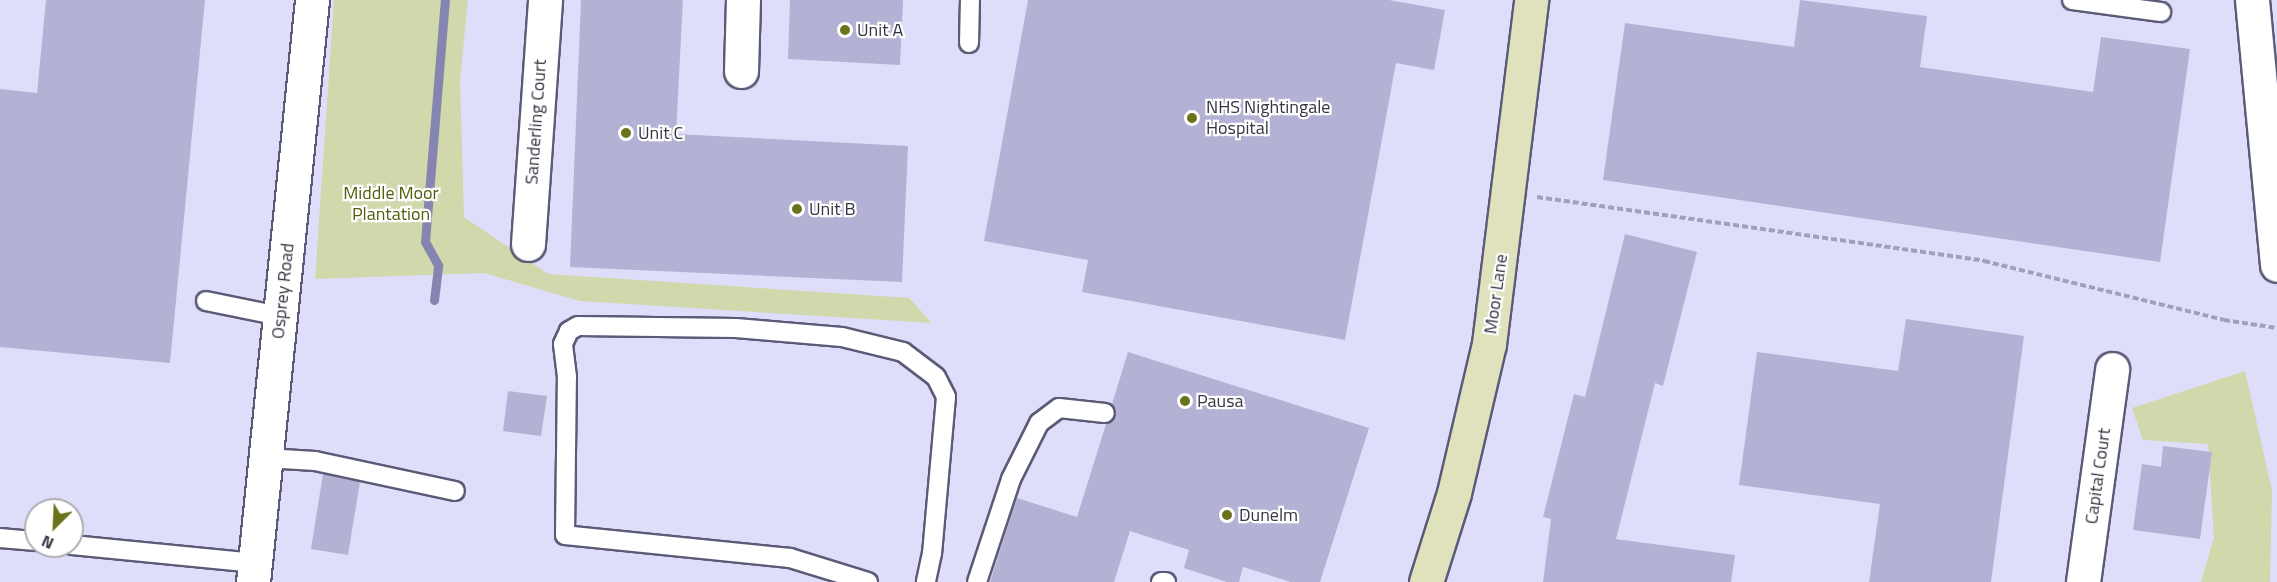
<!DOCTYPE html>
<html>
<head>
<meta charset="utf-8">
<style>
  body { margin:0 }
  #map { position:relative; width:2277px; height:582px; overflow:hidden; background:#dfdefa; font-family:"Titillium Web",sans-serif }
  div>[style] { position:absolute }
  .green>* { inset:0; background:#d1d8ac }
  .stream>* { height:9px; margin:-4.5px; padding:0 4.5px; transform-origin:4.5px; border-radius:4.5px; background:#8684b1 }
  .building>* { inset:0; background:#b4b2d4 }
  .path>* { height:4px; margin-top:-2px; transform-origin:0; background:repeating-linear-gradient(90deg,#a1a0b7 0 6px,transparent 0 9px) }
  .roads { filter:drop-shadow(2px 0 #5b5a77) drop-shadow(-2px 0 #5b5a77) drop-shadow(0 2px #5b5a77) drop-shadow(0 -2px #5b5a77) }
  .service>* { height:18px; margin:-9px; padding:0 9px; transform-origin:9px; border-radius:9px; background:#fff }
  .minor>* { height:33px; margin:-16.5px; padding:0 16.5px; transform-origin:16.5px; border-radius:16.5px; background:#fff }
  .secondary>* { height:33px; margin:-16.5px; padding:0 16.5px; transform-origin:16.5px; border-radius:16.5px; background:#dfe2bc }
  .dots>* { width:16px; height:16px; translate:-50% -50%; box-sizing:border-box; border:3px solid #fff; border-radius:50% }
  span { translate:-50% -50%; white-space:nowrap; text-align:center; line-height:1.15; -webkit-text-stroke:4.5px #fff; paint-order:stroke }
  .poi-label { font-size:18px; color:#363543 }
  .left { translate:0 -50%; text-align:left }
  .street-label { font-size:18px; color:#363543 }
  .park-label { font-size:18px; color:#555c0c }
  .north { position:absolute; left:24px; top:498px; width:60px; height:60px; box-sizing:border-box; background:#fff; border:2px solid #afaeb4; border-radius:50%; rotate:204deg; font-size:16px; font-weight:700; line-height:24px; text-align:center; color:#363543 }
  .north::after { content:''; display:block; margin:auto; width:21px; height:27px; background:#6a731c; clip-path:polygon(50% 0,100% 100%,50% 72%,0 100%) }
</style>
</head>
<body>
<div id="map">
  <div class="green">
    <i style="clip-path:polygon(334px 0,468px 0,460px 80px,464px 217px,548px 274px,909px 298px,932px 323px,580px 301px,484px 273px,315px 279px)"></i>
    <i style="clip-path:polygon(2245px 371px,2272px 490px,2270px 582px,2201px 582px,2214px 537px,2208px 444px,2143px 440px,2132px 408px)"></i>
  </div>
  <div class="stream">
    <i style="left:434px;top:300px;width:35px;rotate:-83deg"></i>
    <i style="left:438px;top:265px;width:26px;rotate:-119deg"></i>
    <i style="left:425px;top:242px;width:243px;rotate:-85.3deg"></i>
  </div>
  <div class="building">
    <i style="clip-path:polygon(46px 0,205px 0,170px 363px,0 347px,0 89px,37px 93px)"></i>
    <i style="clip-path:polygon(581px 0,683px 0,676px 134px,908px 146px,902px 282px,570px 267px)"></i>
    <i style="clip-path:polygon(790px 0,903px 0,900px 65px,788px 59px)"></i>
    <i style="clip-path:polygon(1028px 0,1389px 0,1445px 10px,1434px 70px,1396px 63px,1345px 340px,1082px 292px,1088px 260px,984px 241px)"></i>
    <i style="clip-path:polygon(1800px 0,1927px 16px,1920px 67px,2093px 92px,2101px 37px,2190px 49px,2160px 262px,1603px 180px,1625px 23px,1794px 47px)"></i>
    <i style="clip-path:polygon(1625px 234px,1697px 252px,1663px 386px,1655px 383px,1616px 539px,1735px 555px,1731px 582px,1543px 582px,1551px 519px,1543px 517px,1574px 394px,1585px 397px)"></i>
    <i style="clip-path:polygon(1906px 319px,2024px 336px,1991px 582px,1869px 582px,1880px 504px,1739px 485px,1757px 352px,1898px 371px)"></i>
    <i style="clip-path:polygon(1128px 352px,1369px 428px,1320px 582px,1291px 582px,1243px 567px,1239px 582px,1227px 582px,1184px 568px,1189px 550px,1130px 531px,1114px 582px,990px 582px,1017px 498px,1077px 517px,1106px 424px,1116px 415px,1112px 404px)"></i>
    <i style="clip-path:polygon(508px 391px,547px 396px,541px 436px,503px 431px)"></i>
    <i style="clip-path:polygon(2163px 446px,2212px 452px,2200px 539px,2133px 530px,2142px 464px,2161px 467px)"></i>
    <i style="clip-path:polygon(323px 474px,360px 482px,348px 555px,311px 549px)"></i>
  </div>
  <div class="path">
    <i style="left:1537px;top:197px;width:452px;rotate:8.1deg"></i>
    <i style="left:1984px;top:261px;width:247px;rotate:13.8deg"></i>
    <i style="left:2224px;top:320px;width:54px;rotate:8.6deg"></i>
  </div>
  <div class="roads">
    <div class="service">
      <i style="left:2072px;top:0;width:90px;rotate:7.7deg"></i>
      <i style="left:969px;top:43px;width:43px;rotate:-88.7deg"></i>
      <i style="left:206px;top:301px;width:76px;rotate:11.5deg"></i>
      <i style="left:266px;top:458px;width:49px;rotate:3.5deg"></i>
      <i style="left:315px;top:461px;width:143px;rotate:12.1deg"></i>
      <i style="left:0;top:538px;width:36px;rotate:5deg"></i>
      <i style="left:72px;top:545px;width:184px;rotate:5.6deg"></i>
      <i style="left:868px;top:582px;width:82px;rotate:-162.9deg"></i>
      <i style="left:790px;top:558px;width:226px;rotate:-174.2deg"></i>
      <i style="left:565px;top:535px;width:158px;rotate:-89.3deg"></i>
      <i style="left:567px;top:377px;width:33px;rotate:-97deg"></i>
      <i style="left:563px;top:344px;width:14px;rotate:-65deg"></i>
      <i style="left:569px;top:331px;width:10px;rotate:-29deg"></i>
      <i style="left:578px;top:326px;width:158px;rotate:0.7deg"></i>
      <i style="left:736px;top:328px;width:106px;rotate:4.9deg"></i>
      <i style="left:842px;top:337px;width:63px;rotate:13.8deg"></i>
      <i style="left:903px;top:352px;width:41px;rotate:37.1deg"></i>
      <i style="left:936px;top:377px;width:22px;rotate:63deg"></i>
      <i style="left:946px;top:397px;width:157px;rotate:95.1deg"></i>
      <i style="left:932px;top:553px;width:30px;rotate:102deg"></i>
      <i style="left:977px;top:582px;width:108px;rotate:-71.7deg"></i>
      <i style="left:1011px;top:479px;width:63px;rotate:-63.4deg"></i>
      <i style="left:1039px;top:423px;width:25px;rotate:-37deg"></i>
      <i style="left:1059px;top:408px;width:46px;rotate:6.2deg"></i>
      <i style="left:1161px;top:582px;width:5px"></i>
    </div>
    <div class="minor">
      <i style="left:2252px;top:0;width:266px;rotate:84.6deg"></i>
      <i style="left:741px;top:71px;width:71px;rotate:-88.4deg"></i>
      <i style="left:528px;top:244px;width:245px;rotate:-86deg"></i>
      <i style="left:253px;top:582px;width:585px;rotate:-84.21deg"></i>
      <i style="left:2083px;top:582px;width:215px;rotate:-82.2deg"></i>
    </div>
    <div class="secondary">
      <i style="left:1426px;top:582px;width:93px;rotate:-72.5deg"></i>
      <i style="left:1454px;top:493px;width:153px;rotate:-76.8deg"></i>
      <i style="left:1489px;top:344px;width:347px;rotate:-83deg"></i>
    </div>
  </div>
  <div class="dots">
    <i style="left:845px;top:30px;background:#6a731c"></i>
    <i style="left:1192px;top:118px;background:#6a731c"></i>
    <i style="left:626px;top:133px;background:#6a731c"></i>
    <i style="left:797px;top:209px;background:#6a731c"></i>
    <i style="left:1185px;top:401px;background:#6a731c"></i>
    <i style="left:1227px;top:515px;background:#6a731c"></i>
  </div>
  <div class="poi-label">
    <span class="left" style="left:857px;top:30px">Unit A</span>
    <span class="left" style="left:1206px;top:118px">NHS Nightingale<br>Hospital</span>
    <span class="left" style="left:638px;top:133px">Unit C</span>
    <span class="left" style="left:809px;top:209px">Unit B</span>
    <span class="left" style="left:1197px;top:401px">Pausa</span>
    <span class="left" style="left:1239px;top:515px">Dunelm</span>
  </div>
  <div class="street-label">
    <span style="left:536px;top:122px;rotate:-86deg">Sanderling Court</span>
    <span style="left:283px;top:291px;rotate:-84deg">Osprey Road</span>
    <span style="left:1496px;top:294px;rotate:-82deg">Moor Lane</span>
    <span style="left:2098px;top:476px;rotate:-82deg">Capital Court</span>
  </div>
  <div class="park-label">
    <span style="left:391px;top:204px">Middle Moor<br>Plantation</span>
  </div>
  <div class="north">N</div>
</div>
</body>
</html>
